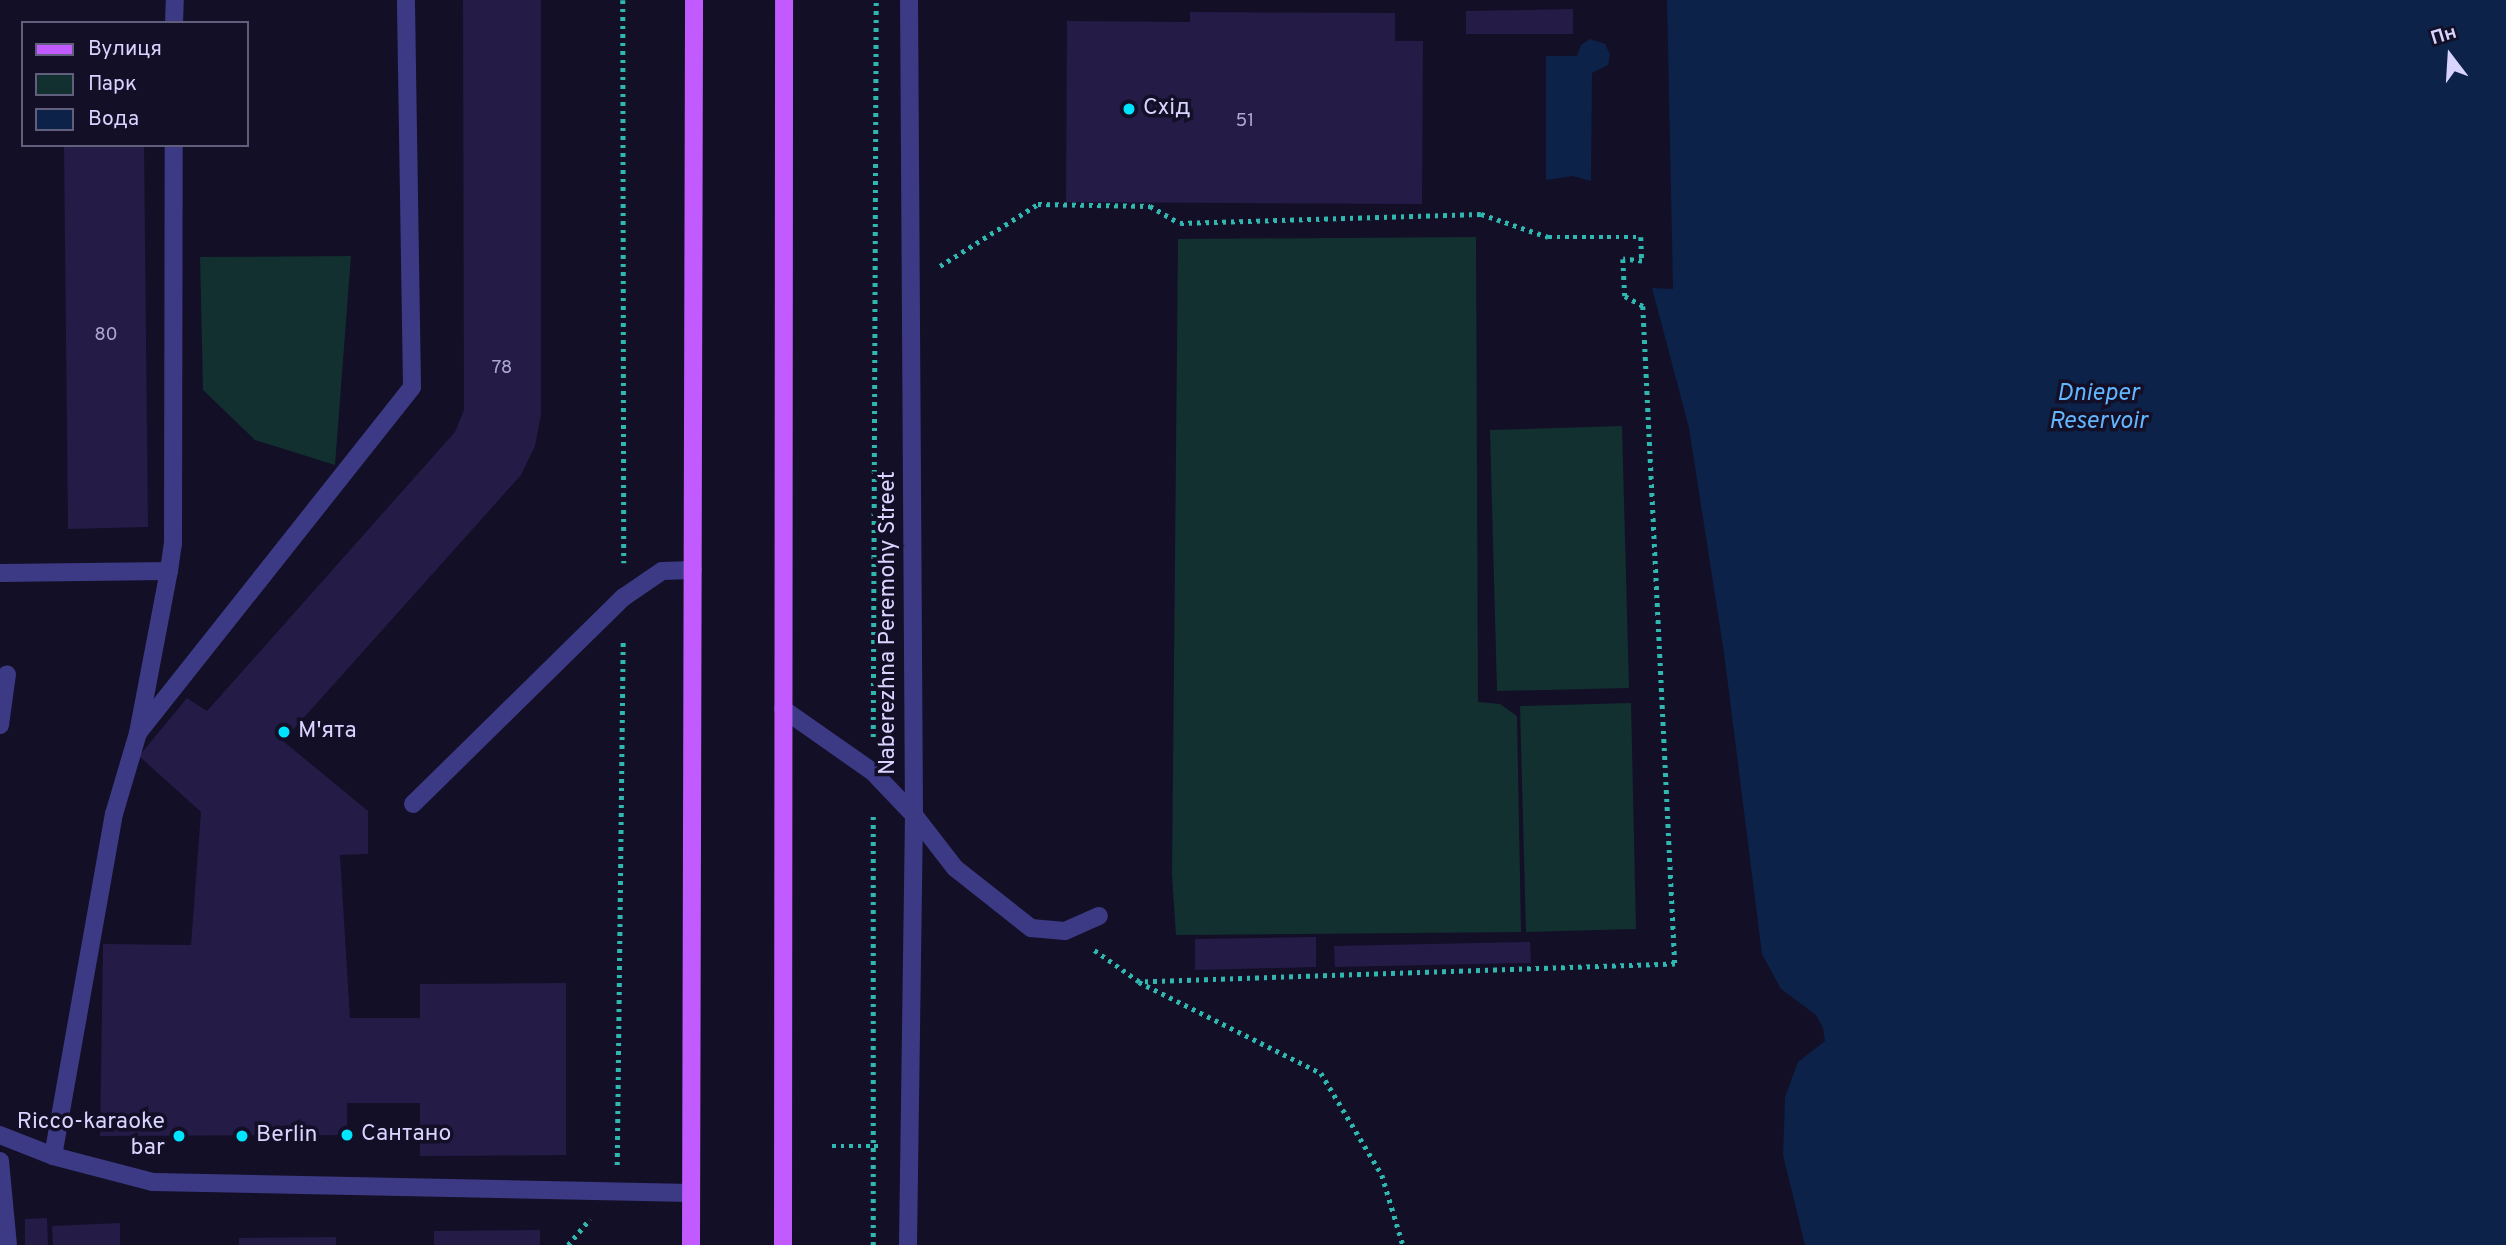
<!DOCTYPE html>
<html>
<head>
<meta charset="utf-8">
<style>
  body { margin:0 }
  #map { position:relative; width:2506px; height:1245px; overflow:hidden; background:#130f26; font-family:Overpass,sans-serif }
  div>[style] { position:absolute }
  .green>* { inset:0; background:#12302f }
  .water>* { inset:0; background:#0c2248 }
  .building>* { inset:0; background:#241b47 }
  .path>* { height:4.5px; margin-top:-2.25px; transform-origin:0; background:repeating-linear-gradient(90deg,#2fb8b0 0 3.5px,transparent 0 8.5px) }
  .minor>* { height:18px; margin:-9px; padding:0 9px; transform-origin:9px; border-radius:9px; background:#3d3a85 }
  .major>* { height:18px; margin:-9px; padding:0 9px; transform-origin:9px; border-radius:9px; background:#c25bff }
  .dots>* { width:19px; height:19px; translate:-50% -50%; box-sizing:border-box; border:4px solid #130f26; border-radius:50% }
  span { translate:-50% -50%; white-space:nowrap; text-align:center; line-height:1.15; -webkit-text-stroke:7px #130f26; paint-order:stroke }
  .number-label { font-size:19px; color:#aca6d1 }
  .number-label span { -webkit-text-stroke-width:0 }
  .poi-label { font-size:23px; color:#d9d4ff }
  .left { translate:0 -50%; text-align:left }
  .right { translate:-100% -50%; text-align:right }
  .street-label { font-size:23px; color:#d9d4ff }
  .water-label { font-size:24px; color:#62b6ff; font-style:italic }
  .legend { position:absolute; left:21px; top:21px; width:228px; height:126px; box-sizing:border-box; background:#130f26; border:2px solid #625e7d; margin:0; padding:9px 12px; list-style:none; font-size:21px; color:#d9d4ff }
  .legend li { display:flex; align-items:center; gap:14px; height:35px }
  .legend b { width:35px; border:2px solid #625e7d }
  .north { position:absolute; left:2415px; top:21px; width:70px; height:70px; -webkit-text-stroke:5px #130f26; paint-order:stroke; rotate:343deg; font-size:19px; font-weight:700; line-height:28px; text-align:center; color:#d9d4ff }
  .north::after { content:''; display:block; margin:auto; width:24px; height:32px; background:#d9d4ff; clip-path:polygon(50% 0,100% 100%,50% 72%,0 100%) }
</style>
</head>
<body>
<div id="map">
  <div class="green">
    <i style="clip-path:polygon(1476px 237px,1478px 702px,1500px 704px,1517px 716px,1521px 932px,1176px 935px,1172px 875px,1178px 239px)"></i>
    <i style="clip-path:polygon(351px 256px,335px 465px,255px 440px,203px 390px,200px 257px)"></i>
    <i style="clip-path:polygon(1622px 426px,1629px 688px,1497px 691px,1490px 430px)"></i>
    <i style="clip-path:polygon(1631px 703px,1636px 929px,1526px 932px,1520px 706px)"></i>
  </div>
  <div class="water">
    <i style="clip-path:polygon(1667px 0,2506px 0,2506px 1245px,1805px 1245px,1783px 1155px,1785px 1097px,1798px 1062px,1825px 1041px,1823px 1028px,1816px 1015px,1781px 989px,1762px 954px,1724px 653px,1689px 428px,1652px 288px,1673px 289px)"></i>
    <i style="clip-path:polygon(1590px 39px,1605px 44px,1610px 54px,1608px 65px,1592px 73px,1591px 181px,1573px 176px,1546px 180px,1546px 56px,1577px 56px,1581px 45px)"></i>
  </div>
  <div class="building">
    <i style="clip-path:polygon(463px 0,541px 0,541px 415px,535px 446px,521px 475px,283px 741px,368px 811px,368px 854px,340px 855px,350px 1018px,420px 1018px,420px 984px,566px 983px,566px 1155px,420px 1156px,420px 1103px,347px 1103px,347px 1135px,100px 1136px,103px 944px,191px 945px,201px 812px,139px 756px,187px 698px,207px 711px,455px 432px,464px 410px)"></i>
    <i style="clip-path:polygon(1573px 9px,1573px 34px,1466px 34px,1466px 11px)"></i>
    <i style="clip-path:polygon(1190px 12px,1395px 13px,1395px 41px,1423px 41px,1422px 204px,1066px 202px,1067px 21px,1190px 22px)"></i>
    <i style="clip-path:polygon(64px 145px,144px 145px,148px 527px,68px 529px)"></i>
    <i style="clip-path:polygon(1316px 937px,1316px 967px,1195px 970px,1195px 939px)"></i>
    <i style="clip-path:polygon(1530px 942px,1531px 963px,1335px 967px,1334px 946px)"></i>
    <i style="clip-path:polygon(47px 1218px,48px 1245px,25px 1245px,25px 1219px)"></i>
    <i style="clip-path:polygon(120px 1223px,120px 1245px,53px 1245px,52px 1226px)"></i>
    <i style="clip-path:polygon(540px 1230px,540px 1245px,434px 1245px,434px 1231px)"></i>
    <i style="clip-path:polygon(336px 1237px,336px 1245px,239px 1245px,239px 1238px)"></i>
  </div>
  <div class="path">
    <i style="left:623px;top:0;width:563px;rotate:89.9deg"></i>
    <i style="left:940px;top:266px;width:116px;rotate:-32.3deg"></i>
    <i style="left:1038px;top:204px;width:112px;rotate:1deg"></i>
    <i style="left:1150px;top:206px;width:34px;rotate:30deg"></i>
    <i style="left:1180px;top:223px;width:301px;rotate:-1.7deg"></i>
    <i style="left:1481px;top:214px;width:71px;rotate:18.9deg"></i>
    <i style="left:1548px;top:237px;width:93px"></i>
    <i style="left:1641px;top:237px;width:24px;rotate:88deg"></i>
    <i style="left:1642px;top:261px;width:19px;rotate:-174deg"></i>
    <i style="left:1623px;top:259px;width:37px;rotate:87deg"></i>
    <i style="left:1625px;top:296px;width:21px;rotate:29deg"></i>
    <i style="left:1643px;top:306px;width:659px;rotate:87.22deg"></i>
    <i style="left:1675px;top:964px;width:536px;rotate:178.08deg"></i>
    <i style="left:1139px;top:982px;width:57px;rotate:-144.9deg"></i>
    <i style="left:873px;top:737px;width:737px;rotate:-89.77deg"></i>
    <i style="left:1139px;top:982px;width:203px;rotate:26.6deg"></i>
    <i style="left:1321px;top:1073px;width:119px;rotate:59.1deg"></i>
    <i style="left:1382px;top:1175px;width:73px;rotate:73.3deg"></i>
    <i style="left:832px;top:1146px;width:51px"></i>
    <i style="left:617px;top:1165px;width:527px;rotate:-89.35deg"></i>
    <i style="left:568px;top:1245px;width:34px;rotate:-50deg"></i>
    <i style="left:873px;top:1245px;width:433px;rotate:-90deg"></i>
  </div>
  <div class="minor">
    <i style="left:174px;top:23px;width:23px;rotate:-88deg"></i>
    <i style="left:0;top:573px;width:169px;rotate:-0.7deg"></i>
    <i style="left:169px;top:571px;width:27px;rotate:-82deg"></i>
    <i style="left:173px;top:544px;width:399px;rotate:-89.9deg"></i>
    <i style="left:783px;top:709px;width:110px;rotate:35deg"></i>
    <i style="left:873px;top:772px;width:59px;rotate:46.4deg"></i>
    <i style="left:914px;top:815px;width:67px;rotate:52.3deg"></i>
    <i style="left:955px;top:868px;width:97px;rotate:38.3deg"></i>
    <i style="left:1031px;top:928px;width:34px;rotate:5deg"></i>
    <i style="left:1065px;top:931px;width:37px;rotate:-24deg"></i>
    <i style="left:0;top:725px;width:51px;rotate:-82.2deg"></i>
    <i style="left:138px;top:733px;width:441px;rotate:-51.6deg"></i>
    <i style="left:412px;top:387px;width:387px;rotate:-90.9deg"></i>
    <i style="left:413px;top:804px;width:296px;rotate:-44.5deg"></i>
    <i style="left:624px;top:597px;width:46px;rotate:-34.4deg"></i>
    <i style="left:662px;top:571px;width:31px;rotate:-2deg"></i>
    <i style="left:0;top:1135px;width:57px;rotate:21.6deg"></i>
    <i style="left:53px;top:1156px;width:103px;rotate:14.6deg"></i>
    <i style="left:153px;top:1182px;width:538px;rotate:1.17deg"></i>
    <i style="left:53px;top:1156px;width:347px;rotate:-79.9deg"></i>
    <i style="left:114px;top:814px;width:84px;rotate:-73.5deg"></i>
    <i style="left:138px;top:733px;width:165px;rotate:-79.2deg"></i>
    <i style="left:0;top:1161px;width:84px;rotate:84.6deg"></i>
    <i style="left:908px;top:1245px;width:430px;rotate:-89.2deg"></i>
    <i style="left:914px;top:815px;width:815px;rotate:-90.35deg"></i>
  </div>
  <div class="major">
    <i style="left:691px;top:1245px;width:1245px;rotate:-89.86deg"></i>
    <i style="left:783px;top:1245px;width:1245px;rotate:-89.95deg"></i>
  </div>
  <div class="dots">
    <i style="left:1129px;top:109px;background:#00e5ff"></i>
    <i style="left:284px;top:732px;background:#00e5ff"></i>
    <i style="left:347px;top:1135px;background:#00e5ff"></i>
    <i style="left:179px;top:1136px;background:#00e5ff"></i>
    <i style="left:242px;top:1136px;background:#00e5ff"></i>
  </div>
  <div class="number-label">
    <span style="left:1245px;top:122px">51</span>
    <span style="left:106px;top:336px">80</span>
    <span style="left:502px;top:369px">78</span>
  </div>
  <div class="poi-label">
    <span class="left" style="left:1143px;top:109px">Схід</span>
    <span class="left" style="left:298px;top:732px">М'ята</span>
    <span class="right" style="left:165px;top:1136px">Ricco-karaoke<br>bar</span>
    <span class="left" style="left:361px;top:1135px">Сантано</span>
    <span class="left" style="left:256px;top:1136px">Berlin</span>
  </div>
  <div class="street-label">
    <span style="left:889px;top:623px;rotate:-90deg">Naberezhna Peremohy Street</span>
  </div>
  <div class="water-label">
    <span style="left:2098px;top:409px">Dnieper<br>Reservoir</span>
  </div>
  <ul class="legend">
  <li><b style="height:9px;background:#c25bff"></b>Вулиця</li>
  <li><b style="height:19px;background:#12302f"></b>Парк</li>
  <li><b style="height:19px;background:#0c2248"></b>Вода</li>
  </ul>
  <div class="north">Пн</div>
</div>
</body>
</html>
